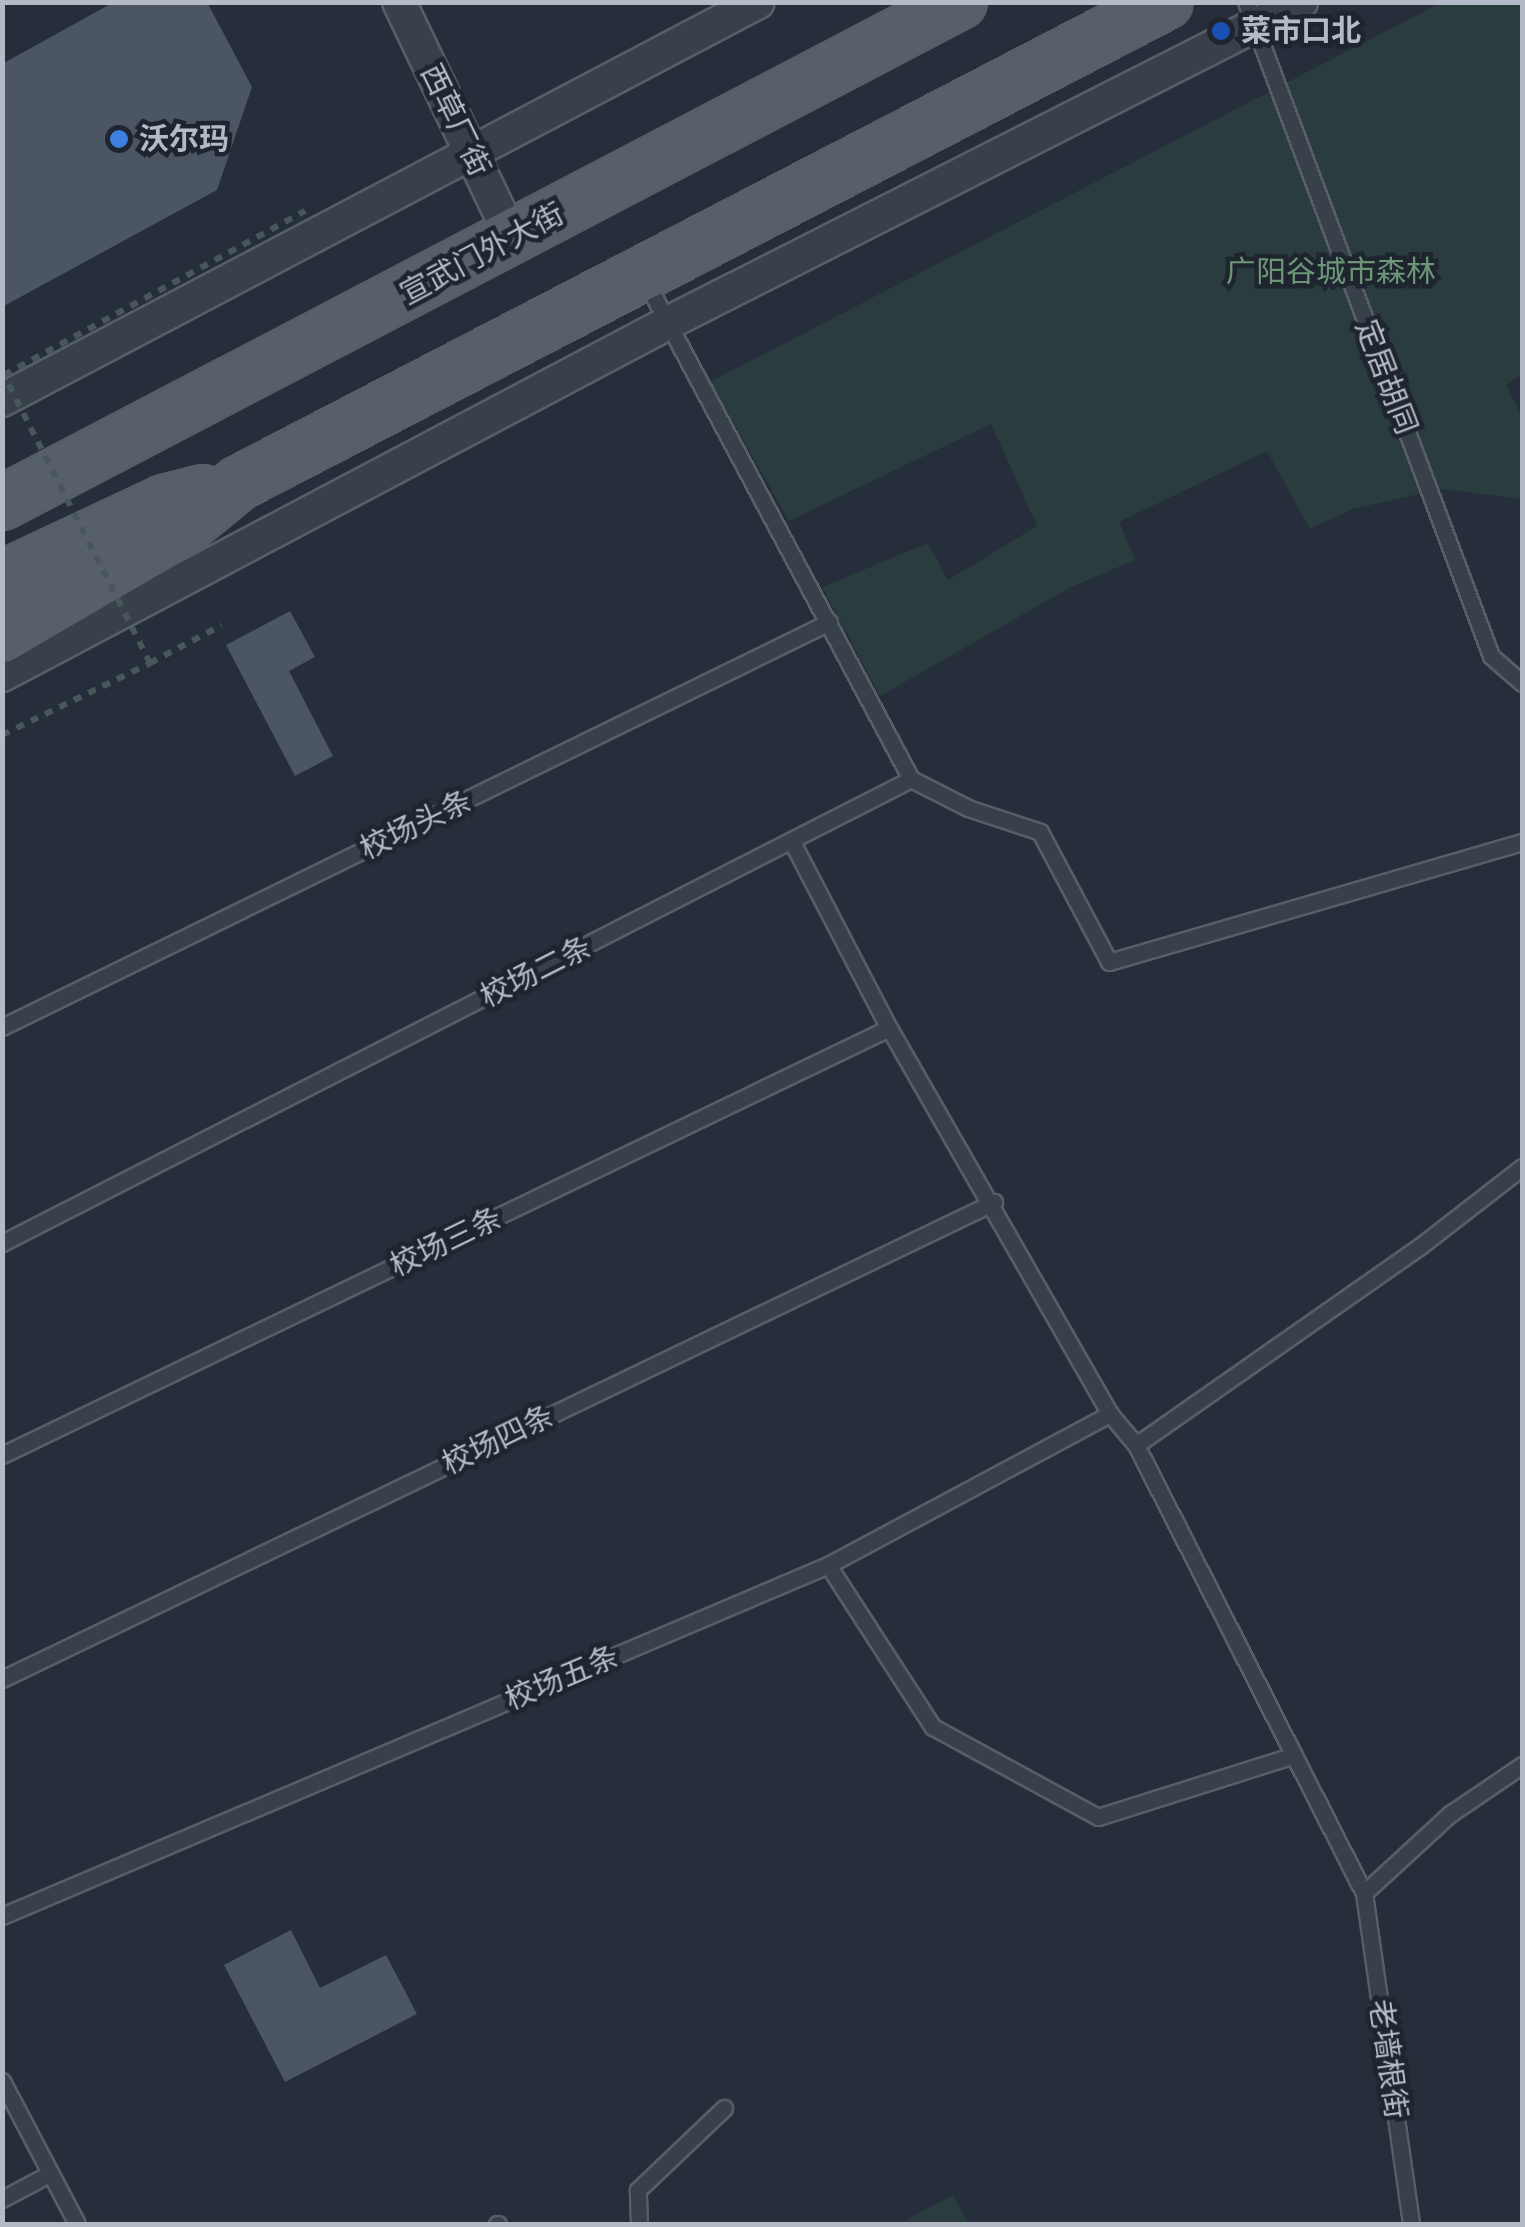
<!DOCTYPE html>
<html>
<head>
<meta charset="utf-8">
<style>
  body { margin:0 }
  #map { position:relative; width:1525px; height:2227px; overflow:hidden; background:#252e3a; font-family:"Fira Sans","Noto Sans SC",sans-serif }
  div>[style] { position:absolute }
  .green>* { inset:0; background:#2a3c3d }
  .building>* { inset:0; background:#4b5563 }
  .path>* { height:6px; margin-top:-3px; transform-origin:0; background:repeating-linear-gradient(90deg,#47575a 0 8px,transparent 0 16px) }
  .roads { filter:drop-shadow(2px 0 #575e68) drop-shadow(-2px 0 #575e68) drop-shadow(0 2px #575e68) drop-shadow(0 -2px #575e68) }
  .service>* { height:15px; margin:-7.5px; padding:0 7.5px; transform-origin:7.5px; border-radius:7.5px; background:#38404a }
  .minor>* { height:32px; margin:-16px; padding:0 16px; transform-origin:16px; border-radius:16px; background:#38404a }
  .primary>* { height:52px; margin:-26px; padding:0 26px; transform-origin:26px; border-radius:26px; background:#575f6a }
  .path-bridge>* { height:6px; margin-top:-3px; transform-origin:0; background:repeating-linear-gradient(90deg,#47575a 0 8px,transparent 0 16px) }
  .dots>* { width:28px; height:28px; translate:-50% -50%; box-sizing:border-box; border:5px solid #1e252f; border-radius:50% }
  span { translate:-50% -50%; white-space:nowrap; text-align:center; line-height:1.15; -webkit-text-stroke:9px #1e252f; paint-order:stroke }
  .poi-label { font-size:30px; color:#b4bbc6; font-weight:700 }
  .left { translate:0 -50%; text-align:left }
  .street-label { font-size:30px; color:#b4bbc6 }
  .park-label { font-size:30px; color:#6d9577 }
  .frame { position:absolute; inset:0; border:5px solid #b4bbc6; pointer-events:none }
</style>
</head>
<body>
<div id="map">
  <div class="green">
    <i style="clip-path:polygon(1440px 3px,1522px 3px,1522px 375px,1506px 385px,1522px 416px,1522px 499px,1441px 489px,1353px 509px,1310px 529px,1267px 451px,1119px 522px,1135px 560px,1069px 588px,880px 696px,822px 587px,928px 543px,948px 580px,1037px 526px,991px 424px,789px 521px,710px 382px)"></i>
    <i style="clip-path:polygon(953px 2195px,969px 2224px,898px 2224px)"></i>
  </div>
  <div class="building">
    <i style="clip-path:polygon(114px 2px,207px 2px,252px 87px,217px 190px,2px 307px,2px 64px)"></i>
    <i style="clip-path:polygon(290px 611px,315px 657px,289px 671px,333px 756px,295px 776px,226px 645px)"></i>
    <i style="clip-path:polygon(291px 1930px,320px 1988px,386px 1955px,417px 2014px,285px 2082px,224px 1965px)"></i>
  </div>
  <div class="path">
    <i style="left:150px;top:663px;width:81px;rotate:-27.8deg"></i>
  </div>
  <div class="roads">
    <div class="service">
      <i style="left:1246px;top:2px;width:698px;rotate:69.46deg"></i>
      <i style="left:1491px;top:656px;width:41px;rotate:41.1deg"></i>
      <i style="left:911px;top:779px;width:64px;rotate:27deg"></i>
      <i style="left:968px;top:808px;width:76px;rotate:18.4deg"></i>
      <i style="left:1040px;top:832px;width:147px;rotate:62deg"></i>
      <i style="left:1109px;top:962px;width:430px;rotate:-16.2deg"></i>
      <i style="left:792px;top:842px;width:210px;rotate:62.5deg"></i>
      <i style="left:889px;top:1028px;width:445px;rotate:60.2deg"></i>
      <i style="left:1110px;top:1414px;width:40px;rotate:50deg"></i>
      <i style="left:1136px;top:1445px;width:503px;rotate:63.03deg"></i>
      <i style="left:1364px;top:1893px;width:117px;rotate:-42.6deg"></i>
      <i style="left:1450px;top:1814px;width:87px;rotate:-34.2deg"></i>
      <i style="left:2px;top:1027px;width:921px;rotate:-26.09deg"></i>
      <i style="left:2px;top:1243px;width:1021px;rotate:-27.04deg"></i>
      <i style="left:911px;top:779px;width:565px;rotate:-118.06deg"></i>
      <i style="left:1136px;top:1445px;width:345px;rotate:-35deg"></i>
      <i style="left:1419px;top:1247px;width:130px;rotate:-37.8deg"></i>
      <i style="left:2px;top:1455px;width:984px;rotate:-25.71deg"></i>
      <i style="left:828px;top:1565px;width:193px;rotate:57.1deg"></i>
      <i style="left:933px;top:1727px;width:188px;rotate:28.6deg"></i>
      <i style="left:1098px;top:1817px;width:203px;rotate:-17.5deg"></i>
      <i style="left:2px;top:1679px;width:1101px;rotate:-25.68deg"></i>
      <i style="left:1364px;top:1893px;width:334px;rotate:81.9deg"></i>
      <i style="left:2px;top:1916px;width:897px;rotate:-23.02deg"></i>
      <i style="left:828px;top:1565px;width:320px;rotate:-28.2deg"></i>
      <i style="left:2px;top:2081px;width:161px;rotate:62.3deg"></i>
      <i style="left:2px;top:2199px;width:53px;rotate:-28deg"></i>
      <i style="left:497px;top:2224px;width:1px"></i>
      <i style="left:639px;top:2224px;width:34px;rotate:-92deg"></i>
      <i style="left:638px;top:2190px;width:119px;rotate:-43.6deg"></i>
    </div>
    <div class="minor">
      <i style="left:399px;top:2px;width:262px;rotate:64.4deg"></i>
      <i style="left:2px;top:400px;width:854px;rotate:-27.76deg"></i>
      <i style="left:2px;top:675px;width:753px;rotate:-27.86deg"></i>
      <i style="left:668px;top:323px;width:710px;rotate:-26.89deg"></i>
    </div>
    <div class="primary">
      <i style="left:2px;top:503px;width:1081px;rotate:-27.61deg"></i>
      <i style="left:2px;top:578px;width:179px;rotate:-25.1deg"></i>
      <i style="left:164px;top:502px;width:40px;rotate:-14.4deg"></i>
      <i style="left:2px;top:636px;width:199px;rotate:-30.2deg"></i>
      <i style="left:174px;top:536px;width:84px;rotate:-39.2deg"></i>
      <i style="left:239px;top:483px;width:1044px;rotate:-27.42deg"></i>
    </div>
  </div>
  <div class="path-bridge">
    <i style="left:2px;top:735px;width:165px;rotate:-25.9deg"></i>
    <i style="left:150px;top:663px;width:323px;rotate:-116.9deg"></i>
    <i style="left:4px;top:375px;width:343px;rotate:-28.6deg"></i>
  </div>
  <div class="dots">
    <i style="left:1221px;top:31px;background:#1a4fb4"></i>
    <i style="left:119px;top:139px;background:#3f7fe0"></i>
  </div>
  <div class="poi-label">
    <span class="left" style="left:1241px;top:31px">菜市口北</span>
    <span class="left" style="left:139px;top:139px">沃尔玛</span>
  </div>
  <div class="street-label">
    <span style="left:455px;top:120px;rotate:64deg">西草厂街</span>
    <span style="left:482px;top:254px;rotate:-28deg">宣武门外大街</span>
    <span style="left:1386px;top:377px;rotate:69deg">定居胡同</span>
    <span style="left:416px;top:825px;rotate:-26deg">校场头条</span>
    <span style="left:536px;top:972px;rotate:-27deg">校场二条</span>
    <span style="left:446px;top:1242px;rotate:-26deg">校场三条</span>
    <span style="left:498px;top:1440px;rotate:-26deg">校场四条</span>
    <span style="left:562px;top:1678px;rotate:-23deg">校场五条</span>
    <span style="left:1388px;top:2059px;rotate:82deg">老墙根街</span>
  </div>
  <div class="park-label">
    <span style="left:1331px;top:272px">广阳谷城市森林</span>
  </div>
  <div class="frame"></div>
</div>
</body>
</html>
